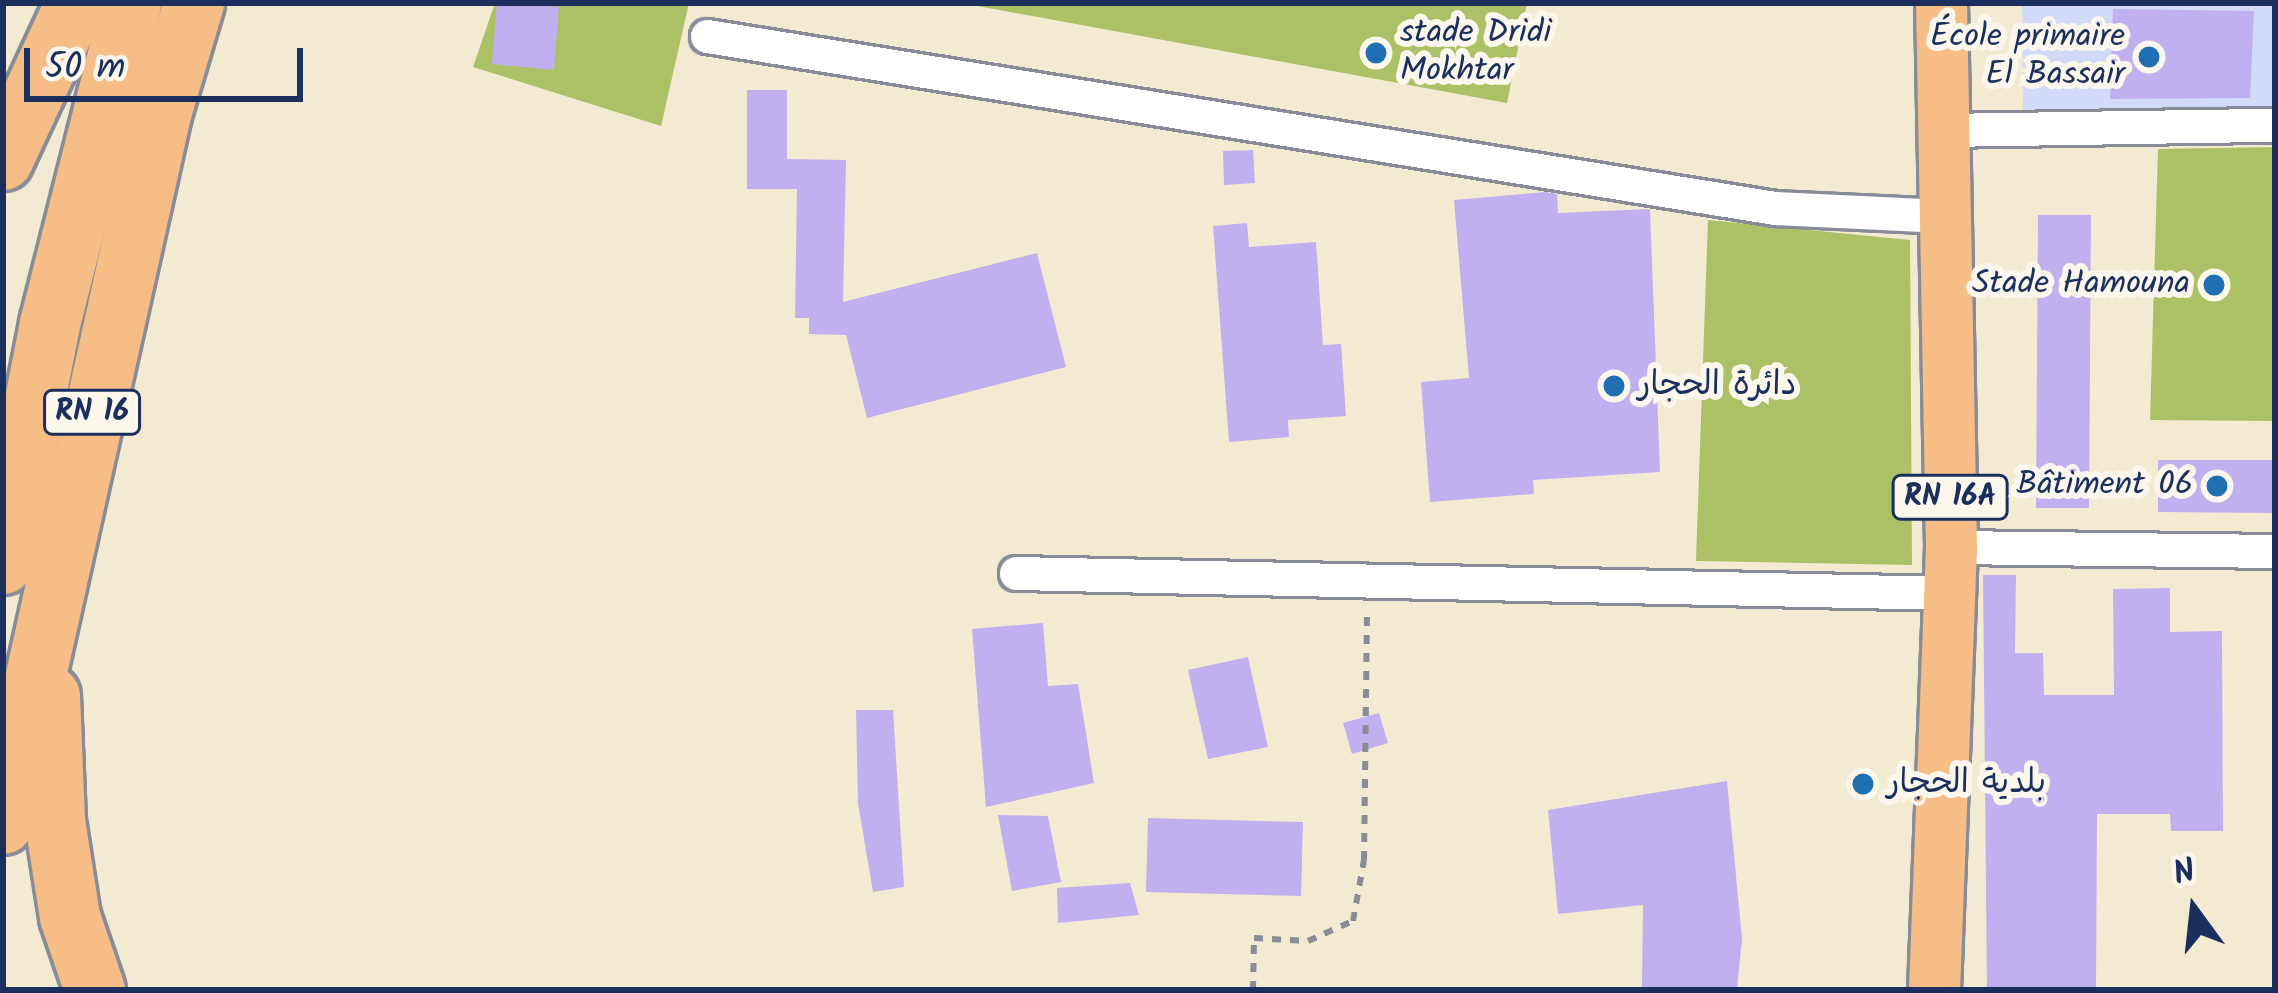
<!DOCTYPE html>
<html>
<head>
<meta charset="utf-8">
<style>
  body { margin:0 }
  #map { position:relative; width:2278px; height:993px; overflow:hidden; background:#f3ead2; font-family:Kalam,"Playpen Sans Arabic",sans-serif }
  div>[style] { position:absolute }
  .built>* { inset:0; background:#d3d9f9 }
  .green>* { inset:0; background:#acc065 }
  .building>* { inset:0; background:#c1b0ef }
  .path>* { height:6px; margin-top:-3px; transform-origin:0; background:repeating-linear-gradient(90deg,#878c98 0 9px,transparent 0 18px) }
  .roads { filter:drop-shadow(3px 0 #878c98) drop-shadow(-3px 0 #878c98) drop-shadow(0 3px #878c98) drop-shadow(0 -3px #878c98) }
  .street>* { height:33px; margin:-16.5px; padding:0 16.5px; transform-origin:16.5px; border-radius:16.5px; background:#fff }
  .primary>* { height:51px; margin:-25.5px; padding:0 25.5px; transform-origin:25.5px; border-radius:25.5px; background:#f6be86 }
  .highway>* { height:60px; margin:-30px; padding:0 30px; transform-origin:30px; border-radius:30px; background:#f6be86 }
  .dots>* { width:33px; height:33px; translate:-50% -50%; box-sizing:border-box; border:6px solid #fbf7ec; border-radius:50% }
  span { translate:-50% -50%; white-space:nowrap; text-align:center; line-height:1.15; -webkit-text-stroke:12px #fbf7ec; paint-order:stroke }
  .shield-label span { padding:3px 9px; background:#fbf7ec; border:3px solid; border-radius:9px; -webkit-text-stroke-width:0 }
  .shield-label { font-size:30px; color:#1b2f5e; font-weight:700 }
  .poi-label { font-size:33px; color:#1b2f5e }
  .left { translate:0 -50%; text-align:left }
  .right { translate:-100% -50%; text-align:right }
  .frame { position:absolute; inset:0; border:6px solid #1b2f5e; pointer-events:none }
  .north { position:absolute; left:2134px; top:849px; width:120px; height:120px; -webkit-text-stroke:9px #fbf7ec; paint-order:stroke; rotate:345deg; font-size:33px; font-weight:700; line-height:48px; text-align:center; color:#1b2f5e }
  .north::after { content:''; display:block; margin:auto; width:42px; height:54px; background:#1b2f5e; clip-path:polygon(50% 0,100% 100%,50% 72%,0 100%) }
  .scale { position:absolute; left:24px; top:48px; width:279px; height:54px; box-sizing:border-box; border:6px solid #1b2f5e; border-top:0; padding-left:15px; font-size:36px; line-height:42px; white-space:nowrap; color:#1b2f5e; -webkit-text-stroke:9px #fbf7ec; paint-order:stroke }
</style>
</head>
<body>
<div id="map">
  <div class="built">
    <i style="clip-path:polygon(2022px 3px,2275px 3px,2275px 110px,2023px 115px)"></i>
  </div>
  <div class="green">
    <i style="clip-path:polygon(495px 3px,689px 3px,661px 126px,473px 67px)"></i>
    <i style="clip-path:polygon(961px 3px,1527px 3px,1507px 103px)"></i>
    <i style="clip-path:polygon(2275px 147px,2275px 421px,2150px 420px,2158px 149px)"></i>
    <i style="clip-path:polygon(1708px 220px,1910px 240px,1912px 565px,1696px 561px)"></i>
  </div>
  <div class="building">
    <i style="clip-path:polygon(497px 3px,559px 7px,554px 70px,492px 64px)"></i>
    <i style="clip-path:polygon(2113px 9px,2254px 11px,2250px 98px,2110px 99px)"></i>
    <i style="clip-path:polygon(747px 90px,787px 90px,787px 159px,846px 160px,843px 302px,1037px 253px,1066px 367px,867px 418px,846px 335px,809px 334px,809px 318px,795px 318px,797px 189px,747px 189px)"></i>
    <i style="clip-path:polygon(1253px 150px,1255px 183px,1224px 185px,1223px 151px)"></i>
    <i style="clip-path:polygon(1545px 192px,1557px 194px,1558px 213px,1650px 209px,1660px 472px,1533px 480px,1534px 494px,1430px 502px,1421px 382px,1469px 378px,1454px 200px)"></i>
    <i style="clip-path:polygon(2038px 215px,2091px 215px,2089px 508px,2036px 508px)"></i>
    <i style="clip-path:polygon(1247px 223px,1249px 247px,1316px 242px,1323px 345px,1341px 344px,1346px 416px,1288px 420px,1289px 437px,1229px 442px,1213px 226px)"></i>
    <i style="clip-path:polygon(2158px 460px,2275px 460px,2275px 513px,2158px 512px)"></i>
    <i style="clip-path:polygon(1983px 575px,2016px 575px,2015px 653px,2043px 653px,2044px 695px,2114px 695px,2113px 589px,2170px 588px,2170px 632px,2222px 631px,2223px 831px,2171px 831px,2170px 814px,2097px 814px,2096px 990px,1987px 990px)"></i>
    <i style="clip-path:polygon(1043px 623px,1048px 686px,1078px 684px,1094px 783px,986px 807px,972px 629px)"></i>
    <i style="clip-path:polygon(1248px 657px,1268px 747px,1208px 759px,1188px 670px)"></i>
    <i style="clip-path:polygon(856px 710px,893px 710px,904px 887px,873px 892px,858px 803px)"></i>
    <i style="clip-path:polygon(1379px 713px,1388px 743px,1352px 754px,1343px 723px)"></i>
    <i style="clip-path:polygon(1727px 781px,1742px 939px,1737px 990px,1642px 990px,1643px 905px,1558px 914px,1548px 810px)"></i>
    <i style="clip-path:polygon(998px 815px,1048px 816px,1061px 882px,1012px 891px)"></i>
    <i style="clip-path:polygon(1148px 818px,1303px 822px,1301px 896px,1146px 892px)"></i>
    <i style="clip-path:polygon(1130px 883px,1139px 915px,1058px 923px,1057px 888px)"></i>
  </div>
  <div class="path">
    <i style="left:1253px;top:990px;width:52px;rotate:-88.9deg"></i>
    <i style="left:1254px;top:938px;width:54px;rotate:3.2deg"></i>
    <i style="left:1308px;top:941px;width:49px;rotate:-24deg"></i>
    <i style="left:1353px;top:921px;width:62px;rotate:-79.8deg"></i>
    <i style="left:1364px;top:860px;width:246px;rotate:-89.3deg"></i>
  </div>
  <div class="roads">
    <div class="street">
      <i style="left:707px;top:36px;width:1082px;rotate:9.15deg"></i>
      <i style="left:1775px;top:208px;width:169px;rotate:2.7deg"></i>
      <i style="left:1943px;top:130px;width:332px;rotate:-0.9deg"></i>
      <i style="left:1951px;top:547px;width:324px;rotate:0.7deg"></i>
      <i style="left:1016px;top:573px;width:935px;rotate:1.23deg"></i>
    </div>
    <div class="primary">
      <i style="left:1934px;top:990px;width:443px;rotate:-87.8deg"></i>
      <i style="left:1951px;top:547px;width:544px;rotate:-91.05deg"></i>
    </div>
    <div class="highway">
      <i style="left:3px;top:160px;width:173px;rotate:-65.1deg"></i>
      <i style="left:3px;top:564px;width:245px;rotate:-78.9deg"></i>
      <i style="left:50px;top:324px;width:331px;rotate:-75.8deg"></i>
      <i style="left:50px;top:696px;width:125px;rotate:87.7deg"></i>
      <i style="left:55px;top:821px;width:97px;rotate:81.1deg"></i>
      <i style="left:70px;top:917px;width:77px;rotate:71.1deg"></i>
      <i style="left:3px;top:824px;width:727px;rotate:-77.45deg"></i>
      <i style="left:161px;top:114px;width:116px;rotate:-73.4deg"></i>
    </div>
  </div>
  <div class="dots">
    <i style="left:1376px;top:53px;background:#1f6fb2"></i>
    <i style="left:2149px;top:57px;background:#1f6fb2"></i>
    <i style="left:2214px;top:285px;background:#1f6fb2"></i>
    <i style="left:1614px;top:386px;background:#1f6fb2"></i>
    <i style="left:2217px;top:486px;background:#1f6fb2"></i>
    <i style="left:1863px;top:784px;background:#1f6fb2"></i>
  </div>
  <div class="shield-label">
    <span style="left:92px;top:412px">RN 16</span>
    <span style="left:1950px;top:497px">RN 16A</span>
  </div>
  <div class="poi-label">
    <span class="left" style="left:1400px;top:53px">stade Dridi<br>Mokhtar</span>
    <span class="right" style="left:2125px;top:57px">École primaire<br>El Bassair</span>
    <span class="right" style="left:2190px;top:285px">Stade Hamouna</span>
    <span class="left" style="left:1638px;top:386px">دائرة الحجار</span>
    <span class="right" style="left:2193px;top:486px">Bâtiment 06</span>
    <span class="left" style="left:1887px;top:784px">بلدية الحجار</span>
  </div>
  <div class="frame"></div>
  <div class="north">N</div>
  <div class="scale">50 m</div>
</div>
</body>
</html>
